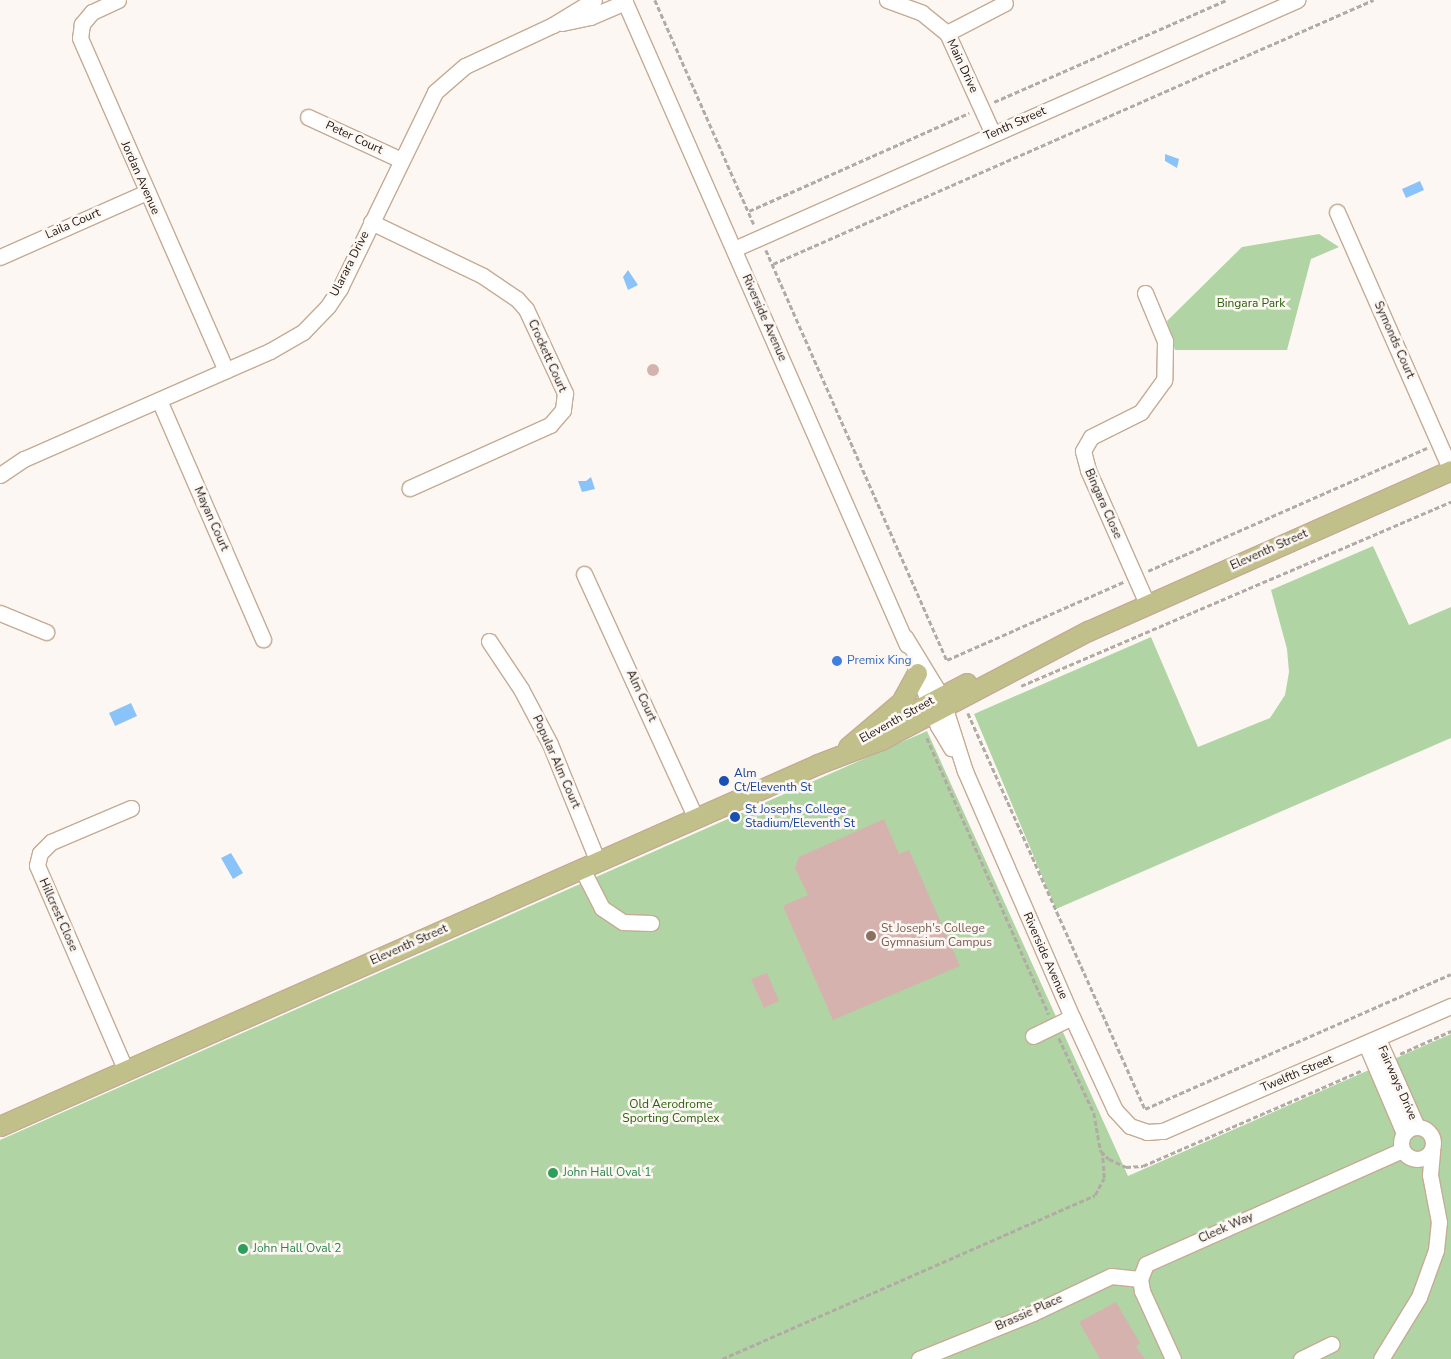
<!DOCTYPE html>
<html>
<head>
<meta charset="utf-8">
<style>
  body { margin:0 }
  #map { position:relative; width:1451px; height:1359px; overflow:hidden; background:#fdf7f3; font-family:"Nunito Sans",sans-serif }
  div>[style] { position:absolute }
  .green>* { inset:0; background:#b0d4a4 }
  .water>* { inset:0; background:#8ac3fa }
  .building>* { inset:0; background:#d6b2ae }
  .round { border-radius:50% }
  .path>* { height:2.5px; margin-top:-1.25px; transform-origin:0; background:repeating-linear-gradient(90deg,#b2aba5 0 5px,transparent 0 7.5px) }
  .roads { filter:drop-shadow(1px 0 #c5ab94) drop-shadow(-1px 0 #c5ab94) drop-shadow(0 1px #c5ab94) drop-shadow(0 -1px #c5ab94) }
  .minor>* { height:15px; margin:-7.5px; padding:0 7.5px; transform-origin:7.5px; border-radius:7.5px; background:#fff }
  .minor>.ring { margin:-7.5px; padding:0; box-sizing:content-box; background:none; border:15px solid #fff; border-radius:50% }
  .major>* { height:19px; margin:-9.5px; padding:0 9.5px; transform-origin:9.5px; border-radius:9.5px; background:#c1c08a }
  .dots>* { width:14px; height:14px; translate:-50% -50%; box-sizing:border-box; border:2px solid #fdf7f3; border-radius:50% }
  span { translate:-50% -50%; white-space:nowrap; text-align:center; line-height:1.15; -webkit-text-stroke:5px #fdf7f3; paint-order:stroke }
  .street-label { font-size:12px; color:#21170f }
  .park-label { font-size:12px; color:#29610a }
  .shop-label { font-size:12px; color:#366cbe }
  .left { translate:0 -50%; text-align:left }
  .transit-label { font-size:12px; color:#164399 }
  .education-label { font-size:12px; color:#785e54 }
  .leisure-label { font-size:12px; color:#27864d }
</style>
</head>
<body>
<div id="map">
  <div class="green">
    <i style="clip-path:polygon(1319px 234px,1339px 247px,1311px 259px,1287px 350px,1175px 350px,1167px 321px,1242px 247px)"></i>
    <i style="clip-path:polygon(1373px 546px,1409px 625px,1451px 607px,1451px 738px,1056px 909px,974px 714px,1151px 637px,1198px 747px,1270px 718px,1285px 695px,1289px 672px,1287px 649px,1271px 590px)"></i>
    <i style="clip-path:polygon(927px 731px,1128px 1176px,1451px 1034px,1451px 1359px,0 1359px,0 1140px)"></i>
  </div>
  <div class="water">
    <i style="clip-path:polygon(1165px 154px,1179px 159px,1177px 168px,1165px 161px)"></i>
    <i style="clip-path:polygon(1420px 181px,1424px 190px,1406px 198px,1402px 189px)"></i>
    <i style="clip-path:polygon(628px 270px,638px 285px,628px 290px,623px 277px)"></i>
    <i style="clip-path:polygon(591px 477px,595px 489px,582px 492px,578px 481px,586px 481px)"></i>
    <i style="clip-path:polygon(131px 703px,137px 716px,115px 726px,109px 713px)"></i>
    <i style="clip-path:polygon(231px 853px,243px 873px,233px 879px,221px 858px)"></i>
  </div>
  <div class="building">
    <i class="round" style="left:647px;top:364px;width:12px;height:12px"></i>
    <i style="clip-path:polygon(884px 819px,899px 854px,909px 850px,960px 966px,833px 1020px,783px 906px,808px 895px,795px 868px,799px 857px)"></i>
    <i style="clip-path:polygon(767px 973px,779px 1001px,764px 1008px,751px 979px)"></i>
    <i style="clip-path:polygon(1116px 1302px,1140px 1343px,1136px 1347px,1145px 1359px,1100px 1359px,1079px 1322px)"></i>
  </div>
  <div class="path">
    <i style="left:655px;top:0;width:245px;rotate:66.2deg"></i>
    <i style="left:994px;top:102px;width:253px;rotate:-23.7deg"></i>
    <i style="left:749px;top:211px;width:241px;rotate:-24deg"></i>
    <i style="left:766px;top:250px;width:448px;rotate:66.2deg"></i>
    <i style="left:947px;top:660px;width:193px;rotate:-23.9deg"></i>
    <i style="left:773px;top:264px;width:656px;rotate:-23.75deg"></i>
    <i style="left:1148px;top:571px;width:305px;rotate:-23.8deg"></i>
    <i style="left:1021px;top:686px;width:468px;rotate:-23.2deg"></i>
    <i style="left:968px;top:713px;width:434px;rotate:65.9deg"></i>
    <i style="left:1145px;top:1109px;width:334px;rotate:-23.8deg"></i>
    <i style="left:927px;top:738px;width:302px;rotate:66.2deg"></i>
    <i style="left:1059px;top:1038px;width:83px;rotate:65deg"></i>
    <i style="left:1094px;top:1113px;width:39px;rotate:80deg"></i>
    <i style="left:1101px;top:1151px;width:11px;rotate:45deg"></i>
    <i style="left:1109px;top:1159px;width:19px;rotate:25deg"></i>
    <i style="left:1126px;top:1167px;width:17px;rotate:-3deg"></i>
    <i style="left:1143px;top:1166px;width:240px;rotate:-23.6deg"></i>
    <i style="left:1400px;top:1054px;width:56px;rotate:-24.3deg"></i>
    <i style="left:722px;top:1359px;width:407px;rotate:-23.7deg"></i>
    <i style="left:1095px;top:1195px;width:19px;rotate:-62deg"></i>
    <i style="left:1104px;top:1178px;width:26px;rotate:-94deg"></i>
  </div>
  <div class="roads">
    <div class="minor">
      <i style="left:118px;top:0;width:29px;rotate:155deg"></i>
      <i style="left:92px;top:12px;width:16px;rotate:130deg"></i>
      <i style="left:82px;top:24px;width:14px;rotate:98deg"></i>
      <i style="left:80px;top:38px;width:363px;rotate:66.3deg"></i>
      <i style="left:624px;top:0;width:704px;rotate:66.31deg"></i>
      <i style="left:887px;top:0;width:37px;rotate:20deg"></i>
      <i style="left:922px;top:13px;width:32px;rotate:39deg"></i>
      <i style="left:947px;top:33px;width:111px;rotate:65.5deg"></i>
      <i style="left:562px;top:23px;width:29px;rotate:-12deg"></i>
      <i style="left:590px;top:17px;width:38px;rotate:-23deg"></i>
      <i style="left:947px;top:33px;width:65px;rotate:-27.3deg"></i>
      <i style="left:308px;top:117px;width:102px;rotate:24.8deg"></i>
      <i style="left:1337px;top:212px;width:282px;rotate:66.2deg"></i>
      <i style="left:371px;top:222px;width:124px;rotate:25.7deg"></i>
      <i style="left:483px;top:276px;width:41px;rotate:34.1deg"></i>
      <i style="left:517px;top:299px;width:13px;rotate:48deg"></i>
      <i style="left:526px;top:309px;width:93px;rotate:65.1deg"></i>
      <i style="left:565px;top:393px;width:17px;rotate:97deg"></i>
      <i style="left:563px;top:410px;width:20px;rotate:131deg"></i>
      <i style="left:550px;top:425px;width:154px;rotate:155.8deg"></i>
      <i style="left:734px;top:249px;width:616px;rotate:-23.86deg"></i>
      <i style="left:0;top:257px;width:161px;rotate:-23.9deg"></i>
      <i style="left:1145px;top:293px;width:52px;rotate:67.4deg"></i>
      <i style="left:1165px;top:341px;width:39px;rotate:91deg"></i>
      <i style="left:1164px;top:380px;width:39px;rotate:126deg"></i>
      <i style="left:1141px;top:412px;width:56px;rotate:153.4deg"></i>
      <i style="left:1091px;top:437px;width:16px;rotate:120deg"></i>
      <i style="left:1083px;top:451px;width:20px;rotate:75deg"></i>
      <i style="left:1088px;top:470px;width:146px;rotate:66.2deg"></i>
      <i style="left:159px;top:400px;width:261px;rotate:66.5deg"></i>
      <i style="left:0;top:475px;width:29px;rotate:-34deg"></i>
      <i style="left:24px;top:459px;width:269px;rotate:-23.7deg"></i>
      <i style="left:270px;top:351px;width:38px;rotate:-30deg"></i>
      <i style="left:303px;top:332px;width:36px;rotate:-46deg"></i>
      <i style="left:328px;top:306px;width:22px;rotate:-56deg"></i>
      <i style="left:340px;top:288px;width:218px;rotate:-64.1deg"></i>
      <i style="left:435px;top:92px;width:40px;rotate:-41deg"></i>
      <i style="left:465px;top:66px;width:97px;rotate:-25deg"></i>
      <i style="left:553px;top:25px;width:48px;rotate:-31.4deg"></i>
      <i style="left:584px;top:574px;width:269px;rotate:65.4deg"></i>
      <i style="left:0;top:613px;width:50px;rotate:22.4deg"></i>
      <i style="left:905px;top:637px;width:69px;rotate:58.6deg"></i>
      <i style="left:941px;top:696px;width:79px;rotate:72.3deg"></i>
      <i style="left:965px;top:771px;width:268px;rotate:66.5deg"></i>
      <i style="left:1072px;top:1017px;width:102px;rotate:65.2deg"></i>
      <i style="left:1115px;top:1110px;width:22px;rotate:47deg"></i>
      <i style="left:1130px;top:1126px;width:18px;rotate:19deg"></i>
      <i style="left:1147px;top:1132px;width:16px;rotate:-4deg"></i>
      <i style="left:1163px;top:1131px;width:314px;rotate:-23.5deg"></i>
      <i style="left:489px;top:641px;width:58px;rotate:56.3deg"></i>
      <i style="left:521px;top:689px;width:62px;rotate:62.2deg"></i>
      <i style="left:550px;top:744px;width:127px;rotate:67.9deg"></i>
      <i style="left:915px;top:667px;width:63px;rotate:68.7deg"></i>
      <i style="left:938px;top:726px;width:26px;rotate:59deg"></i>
      <i style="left:582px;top:869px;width:44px;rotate:62.9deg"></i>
      <i style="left:602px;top:908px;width:25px;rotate:34deg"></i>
      <i style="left:623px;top:922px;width:28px;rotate:2deg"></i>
      <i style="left:1033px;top:1036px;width:43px;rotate:-26deg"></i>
      <i style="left:1378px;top:1039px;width:96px;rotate:66.1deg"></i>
      <i style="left:1366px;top:1044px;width:97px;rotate:66.9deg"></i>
      <i style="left:126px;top:1071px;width:224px;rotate:-113.4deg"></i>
      <i style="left:37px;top:865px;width:12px;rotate:-76deg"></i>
      <i style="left:40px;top:853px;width:16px;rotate:-45deg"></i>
      <i style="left:51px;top:842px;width:87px;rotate:-23deg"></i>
      <i class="ring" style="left:1401px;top:1127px;width:17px;height:17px"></i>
      <i style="left:919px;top:1359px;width:123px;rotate:-22deg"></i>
      <i style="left:1033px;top:1313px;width:86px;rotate:-25.4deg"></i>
      <i style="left:1111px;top:1276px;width:29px;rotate:6deg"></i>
      <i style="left:1173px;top:1359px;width:75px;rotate:-114.5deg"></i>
      <i style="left:1142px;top:1291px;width:12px;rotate:-99deg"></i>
      <i style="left:1140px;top:1279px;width:16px;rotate:-68deg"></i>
      <i style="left:1146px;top:1264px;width:280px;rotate:-24deg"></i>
      <i style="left:1301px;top:1359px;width:34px;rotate:-26deg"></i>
      <i style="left:1381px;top:1359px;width:73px;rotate:-58.5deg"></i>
      <i style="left:1419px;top:1297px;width:50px;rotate:-70.1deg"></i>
      <i style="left:1436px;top:1250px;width:28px;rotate:-84deg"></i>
      <i style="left:1439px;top:1222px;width:48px;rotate:-100.8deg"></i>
      <i style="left:1430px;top:1175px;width:25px;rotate:-85deg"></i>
    </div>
    <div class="major">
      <i style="left:910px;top:713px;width:64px;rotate:-27.8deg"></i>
      <i style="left:848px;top:747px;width:70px;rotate:-40.3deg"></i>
      <i style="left:901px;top:702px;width:33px;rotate:-61deg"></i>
      <i style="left:0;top:1126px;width:895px;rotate:-23.87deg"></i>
      <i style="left:818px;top:764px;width:67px;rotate:-20.9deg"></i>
      <i style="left:881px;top:740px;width:234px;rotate:-27.8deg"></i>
      <i style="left:1088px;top:631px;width:397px;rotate:-23.9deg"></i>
    </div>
  </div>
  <div class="dots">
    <i style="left:837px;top:661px;background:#3f7fe0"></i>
    <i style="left:724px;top:781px;background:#1a4fb4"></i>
    <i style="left:735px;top:817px;background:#1a4fb4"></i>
    <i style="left:871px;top:936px;background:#8d6e63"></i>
    <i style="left:553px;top:1173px;background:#2e9e5b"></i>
    <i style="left:243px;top:1249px;background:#2e9e5b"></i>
  </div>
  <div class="street-label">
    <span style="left:962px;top:66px;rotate:65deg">Main Drive</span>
    <span style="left:1015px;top:124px;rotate:-24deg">Tenth Street</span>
    <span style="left:354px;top:138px;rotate:25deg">Peter Court</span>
    <span style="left:140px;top:178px;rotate:66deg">Jordan Avenue</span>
    <span style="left:73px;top:224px;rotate:-24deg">Laila Court</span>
    <span style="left:350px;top:264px;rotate:-63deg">Ularara Drive</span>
    <span style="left:764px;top:318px;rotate:66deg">Riverside Avenue</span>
    <span style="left:1394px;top:340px;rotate:66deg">Symonds Court</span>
    <span style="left:547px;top:356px;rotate:66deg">Crockett Court</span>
    <span style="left:1103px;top:504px;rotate:66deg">Bingara Close</span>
    <span style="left:211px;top:519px;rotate:66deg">Mayan Court</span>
    <span style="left:1269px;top:550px;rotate:-24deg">Eleventh Street</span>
    <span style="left:641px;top:696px;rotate:65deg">Alm Court</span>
    <span style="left:897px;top:720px;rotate:-29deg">Eleventh Street</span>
    <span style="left:556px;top:762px;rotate:66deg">Popular Alm Court</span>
    <span style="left:58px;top:915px;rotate:66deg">Hillcrest Close</span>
    <span style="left:409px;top:945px;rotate:-24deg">Eleventh Street</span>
    <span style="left:1045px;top:956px;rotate:66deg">Riverside Avenue</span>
    <span style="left:1297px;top:1074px;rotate:-23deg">Twelfth Street</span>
    <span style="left:1397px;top:1083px;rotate:66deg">Fairways Drive</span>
    <span style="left:1226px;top:1228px;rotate:-24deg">Cleek Way</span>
    <span style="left:1029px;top:1313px;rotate:-24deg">Brassie Place</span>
  </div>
  <div class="park-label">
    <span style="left:1251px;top:304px">Bingara Park</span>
    <span style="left:671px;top:1112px">Old Aerodrome<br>Sporting Complex</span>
  </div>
  <div class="shop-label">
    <span class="left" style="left:847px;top:661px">Premix King</span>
  </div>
  <div class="transit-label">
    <span class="left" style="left:734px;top:781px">Alm<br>Ct/Eleventh St</span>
    <span class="left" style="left:745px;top:817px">St Josephs College<br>Stadium/Eleventh St</span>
  </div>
  <div class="education-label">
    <span class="left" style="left:881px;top:936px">St Joseph's College<br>Gymnasium Campus</span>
  </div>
  <div class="leisure-label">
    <span class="left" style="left:563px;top:1173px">John Hall Oval 1</span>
    <span class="left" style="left:253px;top:1249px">John Hall Oval 2</span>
  </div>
</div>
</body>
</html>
